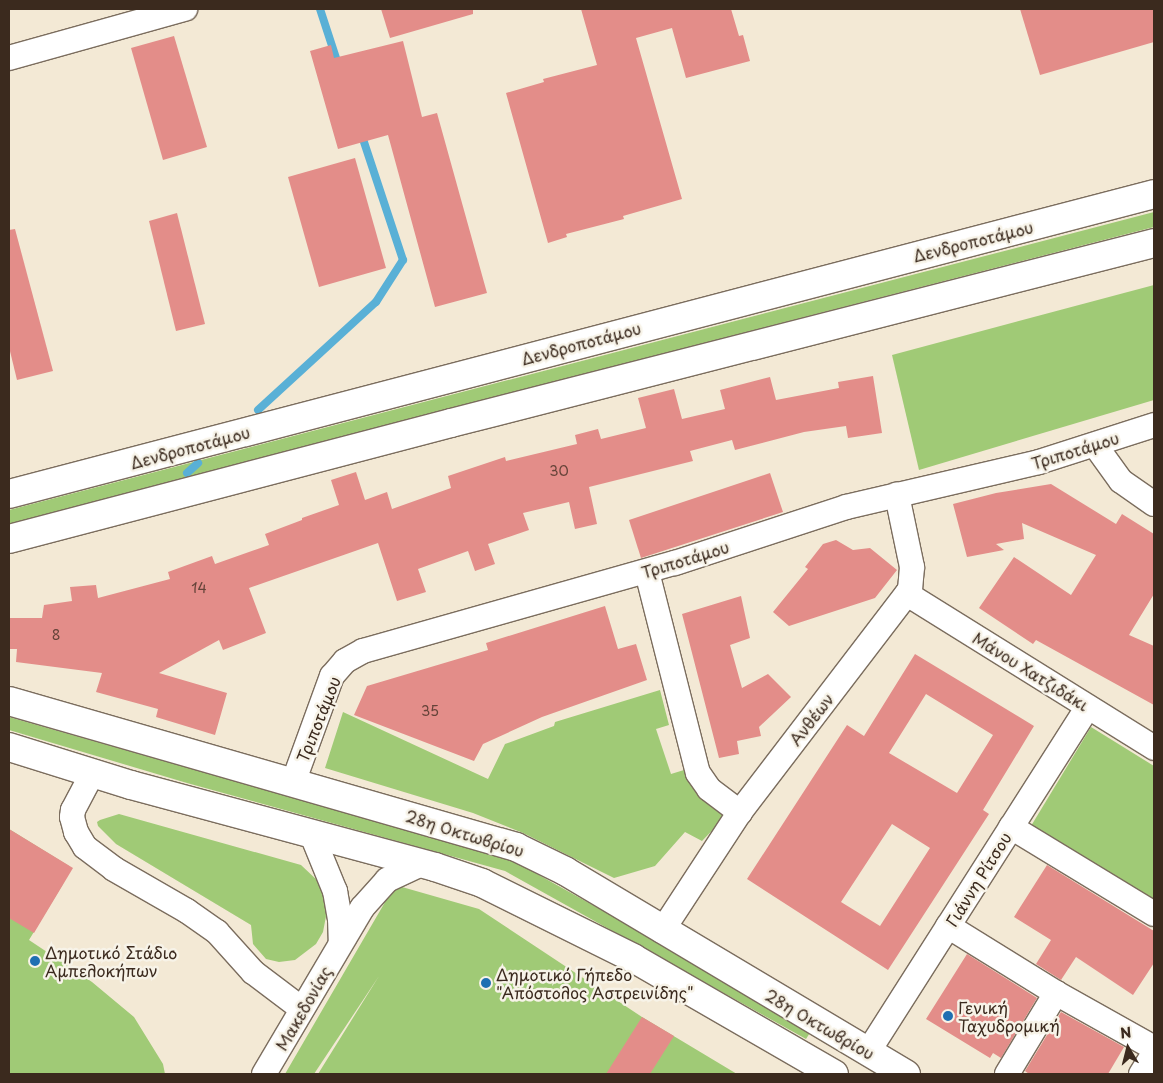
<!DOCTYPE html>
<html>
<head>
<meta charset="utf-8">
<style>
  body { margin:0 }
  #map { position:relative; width:1163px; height:1083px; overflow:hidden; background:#f3e9d5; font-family:"Playpen Sans",sans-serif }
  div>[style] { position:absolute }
  .green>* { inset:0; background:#a0ca76 }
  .stream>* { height:8px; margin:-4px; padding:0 4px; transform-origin:4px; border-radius:4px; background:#59b0d6 }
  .building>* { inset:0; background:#e38d89 }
  .roads { filter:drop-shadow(1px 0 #7b6d5e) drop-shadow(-1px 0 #7b6d5e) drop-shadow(0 1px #7b6d5e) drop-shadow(0 -1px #7b6d5e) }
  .minor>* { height:24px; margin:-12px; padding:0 12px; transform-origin:12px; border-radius:12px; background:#fff }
  .major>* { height:28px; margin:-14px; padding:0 14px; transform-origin:14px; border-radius:14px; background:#fff }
  .dots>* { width:14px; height:14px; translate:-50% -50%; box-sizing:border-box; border:2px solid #f7f3e8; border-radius:50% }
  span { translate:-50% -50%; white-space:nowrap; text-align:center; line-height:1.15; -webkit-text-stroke:5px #f7f3e8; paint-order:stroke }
  .number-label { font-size:14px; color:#654339 }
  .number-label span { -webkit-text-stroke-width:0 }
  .street-label { font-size:16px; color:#3b2a1e }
  .poi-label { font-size:16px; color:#3b2a1e }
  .left { translate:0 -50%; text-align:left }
  .frame { position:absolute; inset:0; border:10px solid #3b2a1e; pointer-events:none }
  .north { position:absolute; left:1103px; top:1023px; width:50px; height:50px; -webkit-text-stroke:4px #f7f3e8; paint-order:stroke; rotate:352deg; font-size:14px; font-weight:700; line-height:20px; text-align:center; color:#3b2a1e }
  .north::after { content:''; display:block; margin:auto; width:18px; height:22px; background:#3b2a1e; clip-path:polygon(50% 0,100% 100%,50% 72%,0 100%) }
</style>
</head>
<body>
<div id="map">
  <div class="green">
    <i style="clip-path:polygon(1154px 212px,1154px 227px,541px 385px,9px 525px,9px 510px)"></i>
    <i style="clip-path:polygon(1154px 285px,1154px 400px,919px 470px,892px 355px)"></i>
    <i style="clip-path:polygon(660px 690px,669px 725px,656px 729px,671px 774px,684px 770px,695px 785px,721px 807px,723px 819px,702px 841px,685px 832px,655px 866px,614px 878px,523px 833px,473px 813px,325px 768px,343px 712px,488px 779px,505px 744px,554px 726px,555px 722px)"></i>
    <i style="clip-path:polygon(9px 717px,512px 860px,813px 1028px,806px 1039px,505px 871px,187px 783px,9px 730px)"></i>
    <i style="clip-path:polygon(1091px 727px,1154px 766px,1154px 900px,1031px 826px)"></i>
    <i style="clip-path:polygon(119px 814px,301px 865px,319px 882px,327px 911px,323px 932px,316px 944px,295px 960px,279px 962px,266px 959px,253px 944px,251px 925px,116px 844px,98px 826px,97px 822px,100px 820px)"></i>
    <i style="clip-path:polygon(9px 829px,69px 866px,63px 884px,29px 940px,92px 982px,134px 1017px,163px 1064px,165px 1074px,9px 1074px)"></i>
    <i style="clip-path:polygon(395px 885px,479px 909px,642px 1017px,737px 1074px,318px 1074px,379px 976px,314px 1074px,285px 1074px)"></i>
  </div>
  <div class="stream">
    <i style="left:320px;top:9px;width:61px;rotate:71.9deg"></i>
    <i style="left:258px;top:410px;width:160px;rotate:-42.5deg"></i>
    <i style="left:376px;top:302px;width:50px;rotate:-57.3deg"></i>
    <i style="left:403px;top:260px;width:134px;rotate:-108.3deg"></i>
    <i style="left:187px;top:473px;width:15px;rotate:-42deg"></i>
  </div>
  <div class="building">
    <i style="clip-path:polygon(381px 9px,473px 9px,473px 14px,390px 38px)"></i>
    <i style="clip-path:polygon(581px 9px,731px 9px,739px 36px,743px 35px,750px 61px,686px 78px,672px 28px,636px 38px,682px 199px,623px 216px,624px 219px,566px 234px,567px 237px,548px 243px,506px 93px,544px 82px,543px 79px,597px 65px)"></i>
    <i style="clip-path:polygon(1020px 9px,1154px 9px,1154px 42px,1040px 75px)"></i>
    <i style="clip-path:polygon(174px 36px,207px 147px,163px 160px,131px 48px)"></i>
    <i style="clip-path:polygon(403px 41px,422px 117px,437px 113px,487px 293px,435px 307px,388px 135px,338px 149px,310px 51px,331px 45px,334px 58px)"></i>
    <i style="clip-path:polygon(355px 158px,386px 268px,319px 287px,288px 177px)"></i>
    <i style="clip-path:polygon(177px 213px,205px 324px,176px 331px,149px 221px)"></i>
    <i style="clip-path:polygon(15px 229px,53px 371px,17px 380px,9px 347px,9px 230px)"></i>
    <i style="clip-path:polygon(873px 376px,882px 433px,848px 438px,846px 426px,804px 432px,735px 450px,732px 440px,690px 451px,693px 461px,589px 487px,597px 524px,575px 529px,569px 502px,523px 513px,529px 530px,488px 544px,495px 564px,475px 571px,468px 551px,418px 569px,426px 592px,397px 601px,378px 543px,249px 588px,266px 633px,223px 650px,219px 640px,159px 673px,227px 693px,215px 735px,156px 717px,158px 709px,96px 692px,102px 673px,16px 662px,17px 649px,9px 649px,9px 618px,42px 618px,44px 605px,72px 601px,70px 587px,96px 585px,98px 598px,170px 579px,168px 572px,212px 556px,215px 564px,269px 545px,265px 534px,302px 520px,302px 518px,339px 505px,331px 480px,356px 472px,365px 500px,387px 492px,392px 509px,451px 488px,448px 476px,505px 457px,506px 461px,577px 444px,575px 435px,598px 429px,601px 439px,646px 428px,638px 398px,674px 389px,682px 419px,725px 409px,720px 390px,770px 377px,776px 400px,839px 388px,838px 382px)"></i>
    <i style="clip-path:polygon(770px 473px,783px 512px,641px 558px,629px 520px)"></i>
    <i style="clip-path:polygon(1051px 484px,1116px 524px,1122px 514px,1154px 534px,1154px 594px,1129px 635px,1154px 646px,1154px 705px,1036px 640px,1033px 644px,979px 608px,1014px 557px,1071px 595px,1096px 555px,1022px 523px,1024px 539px,996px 544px,1004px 550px,967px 557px,953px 504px,996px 493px)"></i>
    <i style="clip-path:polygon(836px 540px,853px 550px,870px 548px,897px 570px,875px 598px,789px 626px,773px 612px,808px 569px,805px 567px,823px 544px)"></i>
    <i style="clip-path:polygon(741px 596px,750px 638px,730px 645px,742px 688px,768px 674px,791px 697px,759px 727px,761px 736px,737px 741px,739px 754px,719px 758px,682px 614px)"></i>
    <i style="clip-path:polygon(605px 606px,618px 649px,636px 644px,647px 680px,542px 717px,483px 744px,474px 761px,354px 715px,367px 686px,488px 650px,486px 643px)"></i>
    <i style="clip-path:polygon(evenodd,915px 654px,1034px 726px,983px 810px,989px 814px,888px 970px,747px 879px,847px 725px,864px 736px,915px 654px,926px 694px,993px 735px,957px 793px,889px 753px,926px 694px,915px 654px,892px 824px,930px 848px,880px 926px,841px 902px,892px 824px)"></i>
    <i style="clip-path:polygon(9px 829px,73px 868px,34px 933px,9px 918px)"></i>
    <i style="clip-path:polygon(1047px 865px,1154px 931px,1154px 963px,1133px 995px,1076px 957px,1061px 980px,1036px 964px,1051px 940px,1014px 917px)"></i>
    <i style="clip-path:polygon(967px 954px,1037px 998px,1001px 1058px,993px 1053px,990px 1058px,926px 1019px)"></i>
    <i style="clip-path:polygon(1061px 1012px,1124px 1047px,1108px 1074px,1029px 1074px,1025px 1071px)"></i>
    <i style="clip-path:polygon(642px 1017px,674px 1036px,650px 1074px,606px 1074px)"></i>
  </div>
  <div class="roads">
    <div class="minor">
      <i style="left:9px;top:58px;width:183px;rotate:-15.6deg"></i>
      <i style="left:1095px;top:445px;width:44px;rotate:54.2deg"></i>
      <i style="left:1121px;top:481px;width:40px;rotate:34.9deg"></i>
      <i style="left:647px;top:572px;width:207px;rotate:75.8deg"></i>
      <i style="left:698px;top:773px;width:19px;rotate:55deg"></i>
      <i style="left:709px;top:789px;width:39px;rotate:37deg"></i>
      <i style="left:907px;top:594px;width:291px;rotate:31.9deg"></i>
      <i style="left:92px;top:774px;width:41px;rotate:117.8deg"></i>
      <i style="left:73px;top:810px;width:7px;rotate:98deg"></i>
      <i style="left:72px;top:817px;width:16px;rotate:75deg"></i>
      <i style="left:76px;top:832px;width:17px;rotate:59deg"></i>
      <i style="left:85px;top:847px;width:36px;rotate:37deg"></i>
      <i style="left:114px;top:869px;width:84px;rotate:29.9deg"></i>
      <i style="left:187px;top:911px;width:37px;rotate:35deg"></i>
      <i style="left:217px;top:932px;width:54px;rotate:48deg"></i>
      <i style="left:253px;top:972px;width:61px;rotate:37.1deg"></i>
      <i style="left:293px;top:783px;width:114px;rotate:-70deg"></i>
      <i style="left:332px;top:676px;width:20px;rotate:-49deg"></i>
      <i style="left:345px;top:661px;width:21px;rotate:-29deg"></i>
      <i style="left:363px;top:651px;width:324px;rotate:-15.8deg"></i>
      <i style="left:675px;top:563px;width:180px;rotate:-18.1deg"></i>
      <i style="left:846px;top:507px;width:198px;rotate:-13.1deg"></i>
      <i style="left:1039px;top:462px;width:121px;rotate:-17.8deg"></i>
      <i style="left:1011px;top:827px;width:167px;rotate:31.3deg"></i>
      <i style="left:312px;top:835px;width:61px;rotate:67.7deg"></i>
      <i style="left:335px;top:891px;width:27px;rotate:80deg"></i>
      <i style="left:340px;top:918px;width:23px;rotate:88deg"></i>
      <i style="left:948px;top:926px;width:127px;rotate:31.8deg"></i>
      <i style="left:1056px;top:993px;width:112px;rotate:29.3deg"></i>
      <i style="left:662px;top:931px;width:142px;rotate:-56.8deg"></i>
      <i style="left:740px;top:812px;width:280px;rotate:-52.6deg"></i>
      <i style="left:910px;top:590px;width:23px;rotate:-85deg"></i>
      <i style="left:912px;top:567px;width:74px;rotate:-101.8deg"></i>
      <i style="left:868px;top:1052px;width:409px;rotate:-57.5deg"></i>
      <i style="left:264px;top:1074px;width:193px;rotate:-59.4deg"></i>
      <i style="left:362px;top:908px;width:38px;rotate:-48deg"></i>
      <i style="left:387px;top:880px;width:38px;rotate:-25deg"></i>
      <i style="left:1007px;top:1074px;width:95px;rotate:-58.8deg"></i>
      <i style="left:1141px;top:1074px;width:25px;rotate:-58deg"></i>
    </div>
    <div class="major">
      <i style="left:9px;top:494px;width:1184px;rotate:-14.68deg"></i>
      <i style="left:9px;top:539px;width:457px;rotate:-14.7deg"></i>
      <i style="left:451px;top:423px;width:726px;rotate:-14.36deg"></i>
      <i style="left:9px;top:701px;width:528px;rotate:16.06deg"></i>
      <i style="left:516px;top:847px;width:55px;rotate:26.1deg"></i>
      <i style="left:565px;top:871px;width:397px;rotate:30.8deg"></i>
      <i style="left:9px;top:747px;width:128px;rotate:17.3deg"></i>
      <i style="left:131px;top:785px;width:315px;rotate:15.1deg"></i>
      <i style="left:435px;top:867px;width:50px;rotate:18.8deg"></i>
      <i style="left:482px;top:883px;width:169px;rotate:26.4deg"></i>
      <i style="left:633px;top:958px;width:232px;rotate:30deg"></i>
    </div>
  </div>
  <div class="dots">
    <i style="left:35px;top:961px;background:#1f6fb2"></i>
    <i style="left:486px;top:983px;background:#1f6fb2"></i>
    <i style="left:948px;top:1016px;background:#1f6fb2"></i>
  </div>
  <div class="number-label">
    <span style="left:559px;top:471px">30</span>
    <span style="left:199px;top:588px">14</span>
    <span style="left:56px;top:635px">8</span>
    <span style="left:430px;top:711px">35</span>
  </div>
  <div class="street-label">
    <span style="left:973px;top:241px;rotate:-14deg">Δενδροποτάμου</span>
    <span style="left:581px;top:343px;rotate:-15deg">Δενδροποτάμου</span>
    <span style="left:190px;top:447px;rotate:-15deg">Δενδροποτάμου</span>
    <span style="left:1075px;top:450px;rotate:-17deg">Τριποτάμου</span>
    <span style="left:685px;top:559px;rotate:-17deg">Τριποτάμου</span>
    <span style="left:1031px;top:671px;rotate:32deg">Μάνου Χατζιδάκι</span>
    <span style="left:318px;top:719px;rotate:-68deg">Τριποτάμου</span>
    <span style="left:811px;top:719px;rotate:-52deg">Ανθέων</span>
    <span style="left:465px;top:833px;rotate:17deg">28η Οκτωβρίου</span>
    <span style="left:978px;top:879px;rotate:-58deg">Γιάννη Ρίτσου</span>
    <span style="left:303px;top:1008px;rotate:-60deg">Μακεδονίας</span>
    <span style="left:820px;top:1024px;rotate:30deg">28η Οκτωβρίου</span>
  </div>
  <div class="poi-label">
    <span class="left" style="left:45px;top:961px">Δημοτικό Στάδιο<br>Αμπελοκήπων</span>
    <span class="left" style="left:496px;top:983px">Δημοτικό Γήπεδο<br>"Απόστολος Αστρεινίδης"</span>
    <span class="left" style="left:958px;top:1016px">Γενική<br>Ταχυδρομική</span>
  </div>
  <div class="frame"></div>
  <div class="north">N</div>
</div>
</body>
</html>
